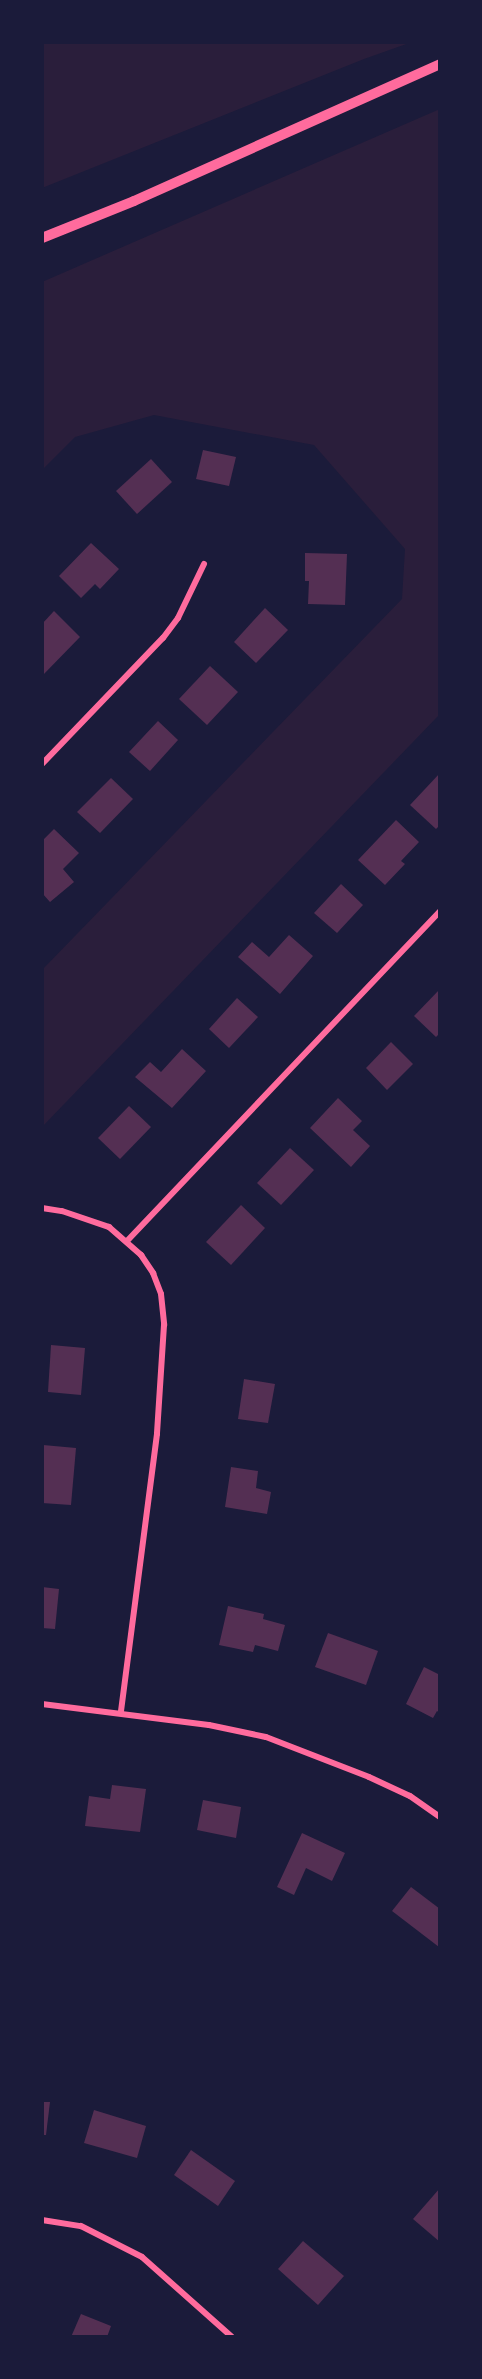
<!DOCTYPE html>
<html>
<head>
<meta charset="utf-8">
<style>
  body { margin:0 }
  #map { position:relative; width:482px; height:2379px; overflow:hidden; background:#1b1b3a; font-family:Raleway,sans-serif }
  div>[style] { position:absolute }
  .green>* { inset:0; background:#2a1e3b }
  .building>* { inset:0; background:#542f53 }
  .minor>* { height:6px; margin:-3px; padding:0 3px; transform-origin:3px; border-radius:3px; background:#ff6b9d }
  .tertiary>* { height:10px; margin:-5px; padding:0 5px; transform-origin:5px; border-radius:5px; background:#ff6b9d }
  span { translate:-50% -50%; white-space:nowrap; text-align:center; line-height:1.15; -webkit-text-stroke:4.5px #1b1b3a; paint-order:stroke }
  .frame { position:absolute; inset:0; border:44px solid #1b1b3a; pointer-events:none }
</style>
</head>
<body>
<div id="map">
  <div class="green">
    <i style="clip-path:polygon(42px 42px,412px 42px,364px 59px,42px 188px)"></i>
    <i style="clip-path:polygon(440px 109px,440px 714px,42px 1127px,42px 970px,402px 599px,405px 549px,314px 445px,154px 415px,75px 437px,42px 470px,42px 282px)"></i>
  </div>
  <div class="building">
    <i style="clip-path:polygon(203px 450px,236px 457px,229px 486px,196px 479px)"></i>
    <i style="clip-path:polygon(151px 459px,172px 482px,137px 514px,116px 491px)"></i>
    <i style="clip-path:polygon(91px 543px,119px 569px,100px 589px,95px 584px,81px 598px,59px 576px)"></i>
    <i style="clip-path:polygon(305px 553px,347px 554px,345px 605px,308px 604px,309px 581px,305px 581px)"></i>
    <i style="clip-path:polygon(265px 608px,288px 630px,256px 663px,234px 642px)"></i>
    <i style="clip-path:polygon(54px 611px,80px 637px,42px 676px,42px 624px)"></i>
    <i style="clip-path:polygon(210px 666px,238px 692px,207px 725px,179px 699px)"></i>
    <i style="clip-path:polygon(158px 721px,178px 740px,150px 771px,129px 752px)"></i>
    <i style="clip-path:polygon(440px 773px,440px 825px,436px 829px,410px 805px)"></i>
    <i style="clip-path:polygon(111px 778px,133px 799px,100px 833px,77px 812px)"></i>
    <i style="clip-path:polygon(396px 820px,419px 842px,401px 861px,405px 864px,385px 885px,358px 860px)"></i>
    <i style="clip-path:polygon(54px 829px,79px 853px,63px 869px,74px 882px,50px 902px,42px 893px,42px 841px)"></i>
    <i style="clip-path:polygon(341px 884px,363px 905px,337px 933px,314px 913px)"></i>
    <i style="clip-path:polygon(289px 935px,313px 956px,280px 994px,238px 957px,252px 942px,269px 957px)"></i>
    <i style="clip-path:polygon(440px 989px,440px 1033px,436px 1037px,414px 1016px)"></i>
    <i style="clip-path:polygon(237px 998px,258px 1017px,229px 1048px,209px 1029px)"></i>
    <i style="clip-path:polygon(391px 1042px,413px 1064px,387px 1090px,366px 1068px)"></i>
    <i style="clip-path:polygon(182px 1049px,206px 1071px,172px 1108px,135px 1077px,150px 1062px,161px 1072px)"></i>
    <i style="clip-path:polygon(338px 1098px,362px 1121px,353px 1130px,370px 1146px,351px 1167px,310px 1128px)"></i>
    <i style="clip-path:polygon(129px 1106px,151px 1127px,120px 1159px,98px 1138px)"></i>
    <i style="clip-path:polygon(290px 1148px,314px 1170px,281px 1205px,257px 1183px)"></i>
    <i style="clip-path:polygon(241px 1205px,265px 1228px,231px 1265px,206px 1242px)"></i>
    <i style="clip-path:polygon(51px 1345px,85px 1348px,81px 1395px,48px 1392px)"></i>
    <i style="clip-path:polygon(244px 1379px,275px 1384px,268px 1423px,238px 1419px)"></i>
    <i style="clip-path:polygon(43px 1445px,76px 1448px,71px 1505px,42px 1503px)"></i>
    <i style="clip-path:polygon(231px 1467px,258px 1471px,256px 1488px,271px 1492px,267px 1514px,225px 1507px)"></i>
    <i style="clip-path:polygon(42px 1587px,59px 1589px,55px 1629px,42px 1628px)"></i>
    <i style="clip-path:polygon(228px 1606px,264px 1614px,263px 1619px,285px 1625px,278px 1651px,255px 1645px,253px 1652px,219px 1645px)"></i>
    <i style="clip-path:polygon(328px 1633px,378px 1651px,366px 1685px,315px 1667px)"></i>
    <i style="clip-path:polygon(424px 1667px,440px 1675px,440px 1713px,437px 1711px,433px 1718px,406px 1704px)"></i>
    <i style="clip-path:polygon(112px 1785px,146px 1789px,140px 1832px,85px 1826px,89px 1796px,110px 1799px)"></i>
    <i style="clip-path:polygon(203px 1800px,241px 1807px,236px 1838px,197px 1830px)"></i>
    <i style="clip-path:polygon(302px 1833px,345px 1853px,332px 1881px,306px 1868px,294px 1895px,277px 1887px)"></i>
    <i style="clip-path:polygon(411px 1887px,440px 1909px,439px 1947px,392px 1911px)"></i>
    <i style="clip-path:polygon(42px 2102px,50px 2102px,46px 2135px,42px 2135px)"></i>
    <i style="clip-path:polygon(94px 2110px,146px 2126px,137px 2158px,84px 2143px)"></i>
    <i style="clip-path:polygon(191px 2150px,235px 2181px,218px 2206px,174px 2175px)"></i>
    <i style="clip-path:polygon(440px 2188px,440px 2242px,413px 2219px)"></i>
    <i style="clip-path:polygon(303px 2241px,344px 2276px,318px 2305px,278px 2269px)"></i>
    <i style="clip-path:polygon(81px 2314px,111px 2326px,107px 2337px,71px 2337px)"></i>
  </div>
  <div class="minor">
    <i style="left:42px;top:764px;width:175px;rotate:-46.2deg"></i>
    <i style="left:163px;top:638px;width:25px;rotate:-53deg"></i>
    <i style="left:178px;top:618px;width:60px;rotate:-64.3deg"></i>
    <i style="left:42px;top:1208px;width:20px;rotate:9deg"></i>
    <i style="left:62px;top:1211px;width:50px;rotate:18.8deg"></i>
    <i style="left:109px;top:1227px;width:43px;rotate:41.2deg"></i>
    <i style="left:141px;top:1255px;width:22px;rotate:56deg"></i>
    <i style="left:153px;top:1273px;width:22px;rotate:69deg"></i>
    <i style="left:161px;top:1294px;width:31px;rotate:84deg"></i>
    <i style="left:164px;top:1325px;width:109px;rotate:93.7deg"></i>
    <i style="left:157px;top:1434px;width:280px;rotate:97.4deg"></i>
    <i style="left:127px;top:1241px;width:455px;rotate:-46.5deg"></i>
    <i style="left:42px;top:1704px;width:168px;rotate:7.2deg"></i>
    <i style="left:209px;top:1725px;width:58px;rotate:11.9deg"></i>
    <i style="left:266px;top:1737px;width:110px;rotate:21.2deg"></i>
    <i style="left:369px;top:1777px;width:45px;rotate:24.9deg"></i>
    <i style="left:410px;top:1796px;width:37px;rotate:35deg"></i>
    <i style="left:42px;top:2220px;width:39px;rotate:9deg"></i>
    <i style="left:81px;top:2226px;width:68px;rotate:26.9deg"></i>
    <i style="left:142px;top:2257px;width:120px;rotate:41.6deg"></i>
  </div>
  <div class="tertiary">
    <i style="left:42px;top:238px;width:99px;rotate:-21.9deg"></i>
    <i style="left:134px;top:201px;width:335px;rotate:-24.1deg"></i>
  </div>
  <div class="frame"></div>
</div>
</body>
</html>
